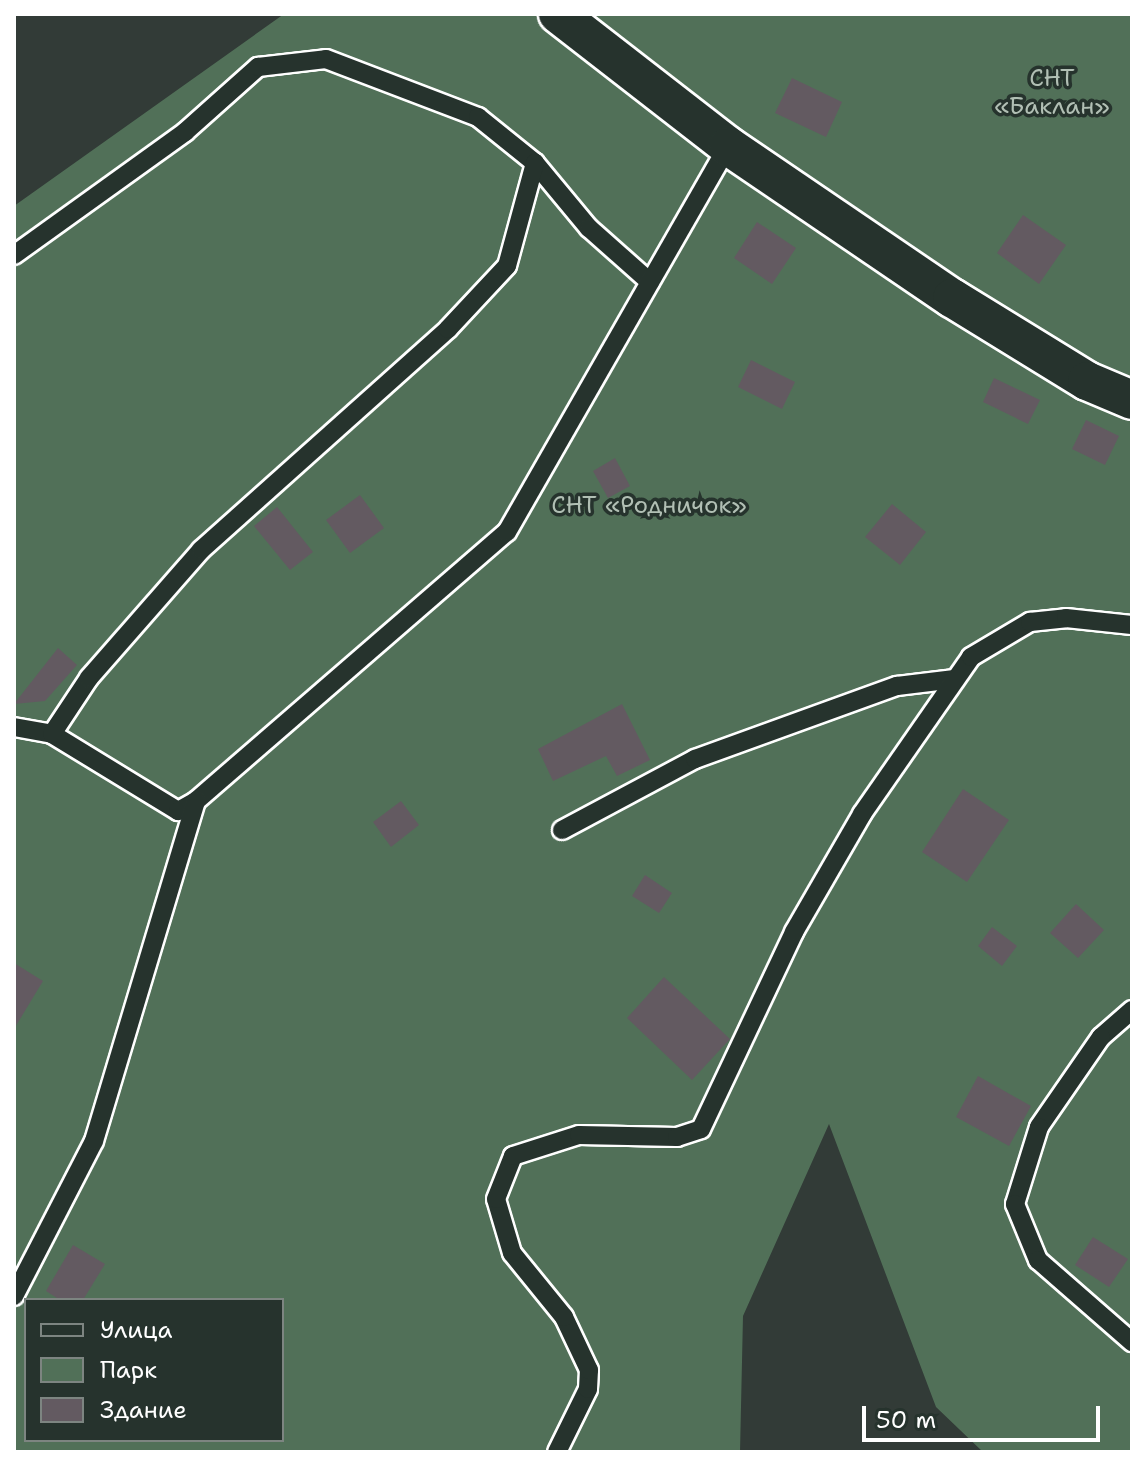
<!DOCTYPE html>
<html>
<head>
<meta charset="utf-8">
<style>
  body { margin:0 }
  #map { position:relative; width:1146px; height:1466px; overflow:hidden; background:#323b37; font-family:"Shantell Sans",sans-serif }
  div>[style] { position:absolute }
  .green>* { inset:0; background:#517058 }
  .building>* { inset:0; background:#635a61 }
  .roads { filter:drop-shadow(2px 0 #fff) drop-shadow(-2px 0 #fff) drop-shadow(0 2px #fff) drop-shadow(0 -2px #fff) }
  .service>* { height:18px; margin:-9px; padding:0 9px; transform-origin:9px; border-radius:9px; background:#26332d }
  .minor>* { height:38px; margin:-19px; padding:0 19px; transform-origin:19px; border-radius:19px; background:#26332d }
  span { translate:-50% -50%; white-space:nowrap; text-align:center; line-height:1.15; -webkit-text-stroke:7px #26332d; paint-order:stroke }
  .park-label { font-size:24px; color:#b1bfb4 }
  .frame { position:absolute; inset:0; border:16px solid #fff; pointer-events:none }
  .legend { position:absolute; left:24px; top:1298px; width:260px; height:144px; box-sizing:border-box; background:#26332d; border:2px solid #7d8581; margin:0; padding:10px 14px; list-style:none; font-size:24px; color:#fff }
  .legend li { display:flex; align-items:center; gap:16px; height:40px }
  .legend b { width:40px; border:2px solid #7d8581 }
  .scale { position:absolute; left:862px; top:1406px; width:238px; height:36px; box-sizing:border-box; border:4px solid #fff; border-top:0; padding-left:10px; font-size:24px; line-height:28px; white-space:nowrap; color:#fff; -webkit-text-stroke:6px #26332d; paint-order:stroke }
</style>
</head>
<body>
<div id="map">
  <div class="green">
    <i style="clip-path:polygon(evenodd,284px 14px,1132px 14px,1132px 1452px,983px 1452px,936px 1407px,829px 1124px,743px 1316px,740px 1452px,14px 1452px,14px 206px,284px 14px,26px 1300px,282px 1300px,282px 1440px,26px 1440px,26px 1300px)"></i>
  </div>
  <div class="building">
    <i style="clip-path:polygon(792px 78px,842px 102px,826px 137px,775px 113px)"></i>
    <i style="clip-path:polygon(1023px 215px,1066px 245px,1039px 284px,997px 253px)"></i>
    <i style="clip-path:polygon(757px 222px,796px 248px,772px 284px,734px 258px)"></i>
    <i style="clip-path:polygon(751px 360px,795px 382px,782px 409px,738px 387px)"></i>
    <i style="clip-path:polygon(994px 378px,1040px 400px,1028px 424px,983px 402px)"></i>
    <i style="clip-path:polygon(1086px 420px,1119px 436px,1105px 465px,1072px 449px)"></i>
    <i style="clip-path:polygon(615px 458px,630px 486px,608px 498px,593px 471px)"></i>
    <i style="clip-path:polygon(360px 495px,384px 528px,350px 553px,326px 520px)"></i>
    <i style="clip-path:polygon(892px 504px,926px 532px,900px 565px,865px 537px)"></i>
    <i style="clip-path:polygon(277px 507px,313px 552px,290px 570px,254px 526px)"></i>
    <i style="clip-path:polygon(58px 648px,77px 665px,45px 701px,14px 704px)"></i>
    <i style="clip-path:polygon(622px 704px,650px 760px,617px 776px,606px 756px,553px 781px,538px 749px)"></i>
    <i style="clip-path:polygon(963px 789px,1009px 820px,967px 882px,922px 852px)"></i>
    <i style="clip-path:polygon(401px 801px,419px 825px,391px 847px,373px 822px)"></i>
    <i style="clip-path:polygon(645px 875px,672px 893px,659px 913px,632px 896px)"></i>
    <i style="clip-path:polygon(1076px 904px,1104px 930px,1078px 958px,1050px 933px)"></i>
    <i style="clip-path:polygon(992px 927px,1017px 946px,1002px 966px,978px 946px)"></i>
    <i style="clip-path:polygon(14px 963px,43px 981px,14px 1029px)"></i>
    <i style="clip-path:polygon(664px 977px,730px 1039px,692px 1080px,627px 1018px)"></i>
    <i style="clip-path:polygon(978px 1076px,1031px 1106px,1009px 1146px,956px 1117px)"></i>
    <i style="clip-path:polygon(1093px 1237px,1128px 1259px,1109px 1287px,1075px 1265px)"></i>
    <i style="clip-path:polygon(73px 1245px,105px 1264px,83px 1300px,60px 1300px,46px 1291px)"></i>
  </div>
  <div class="roads">
    <div class="service">
      <i style="left:14px;top:255px;width:211px;rotate:-35.7deg"></i>
      <i style="left:185px;top:132px;width:98px;rotate:-41.7deg"></i>
      <i style="left:258px;top:67px;width:68px;rotate:-6.7deg"></i>
      <i style="left:326px;top:59px;width:163px;rotate:20.9deg"></i>
      <i style="left:478px;top:117px;width:73px;rotate:38.9deg"></i>
      <i style="left:535px;top:163px;width:85px;rotate:50.3deg"></i>
      <i style="left:589px;top:228px;width:81px;rotate:41.5deg"></i>
      <i style="left:14px;top:727px;width:39px;rotate:10deg"></i>
      <i style="left:52px;top:734px;width:148px;rotate:31.4deg"></i>
      <i style="left:178px;top:811px;width:21px;rotate:-29deg"></i>
      <i style="left:196px;top:801px;width:411px;rotate:-40.9deg"></i>
      <i style="left:507px;top:532px;width:445px;rotate:-60.2deg"></i>
      <i style="left:52px;top:734px;width:67px;rotate:-56.5deg"></i>
      <i style="left:89px;top:678px;width:170px;rotate:-48.8deg"></i>
      <i style="left:201px;top:550px;width:331px;rotate:-41.8deg"></i>
      <i style="left:448px;top:329px;width:86px;rotate:-46.9deg"></i>
      <i style="left:507px;top:266px;width:107px;rotate:-74.8deg"></i>
      <i style="left:562px;top:830px;width:151px;rotate:-28.1deg"></i>
      <i style="left:695px;top:759px;width:215px;rotate:-19.9deg"></i>
      <i style="left:897px;top:686px;width:58px;rotate:-6.9deg"></i>
      <i style="left:1132px;top:1010px;width:41px;rotate:138.9deg"></i>
      <i style="left:1101px;top:1037px;width:109px;rotate:124.6deg"></i>
      <i style="left:1039px;top:1127px;width:81px;rotate:107.3deg"></i>
      <i style="left:1015px;top:1204px;width:61px;rotate:67.7deg"></i>
      <i style="left:1038px;top:1260px;width:125px;rotate:41.1deg"></i>
      <i style="left:14px;top:1296px;width:174px;rotate:-62.7deg"></i>
      <i style="left:94px;top:1141px;width:355px;rotate:-73.3deg"></i>
      <i style="left:557px;top:1452px;width:70px;rotate:-63.8deg"></i>
      <i style="left:588px;top:1389px;width:19px;rotate:-87deg"></i>
      <i style="left:589px;top:1370px;width:59px;rotate:-115.3deg"></i>
      <i style="left:564px;top:1317px;width:82px;rotate:-129.1deg"></i>
      <i style="left:512px;top:1253px;width:56px;rotate:-106.5deg"></i>
      <i style="left:496px;top:1199px;width:46px;rotate:-68.4deg"></i>
      <i style="left:513px;top:1156px;width:69px;rotate:-17.7deg"></i>
      <i style="left:579px;top:1135px;width:98px;rotate:1.2deg"></i>
      <i style="left:677px;top:1137px;width:25px;rotate:-18deg"></i>
      <i style="left:701px;top:1129px;width:218px;rotate:-64.7deg"></i>
      <i style="left:794px;top:932px;width:136px;rotate:-60deg"></i>
      <i style="left:862px;top:814px;width:191px;rotate:-55.2deg"></i>
      <i style="left:971px;top:657px;width:69px;rotate:-30.7deg"></i>
      <i style="left:1030px;top:622px;width:36px;rotate:-6deg"></i>
      <i style="left:1066px;top:618px;width:66px;rotate:6.1deg"></i>
    </div>
    <div class="minor">
      <i style="left:558px;top:14px;width:215px;rotate:37.8deg"></i>
      <i style="left:728px;top:146px;width:271px;rotate:34.2deg"></i>
      <i style="left:952px;top:298px;width:158px;rotate:31.6deg"></i>
      <i style="left:1087px;top:381px;width:49px;rotate:22.9deg"></i>
    </div>
  </div>
  <div class="park-label">
    <span style="left:1052px;top:93px">СНТ<br>«Баклан»</span>
    <span style="left:649px;top:506px">СНТ «Родничок»</span>
  </div>
  <div class="frame"></div>
  <ul class="legend">
  <li><b style="height:10px;background:#26332d"></b>Улица</li>
  <li><b style="height:22px;background:#517058"></b>Парк</li>
  <li><b style="height:22px;background:#635a61"></b>Здание</li>
  </ul>
  <div class="scale">50 m</div>
</div>
</body>
</html>
